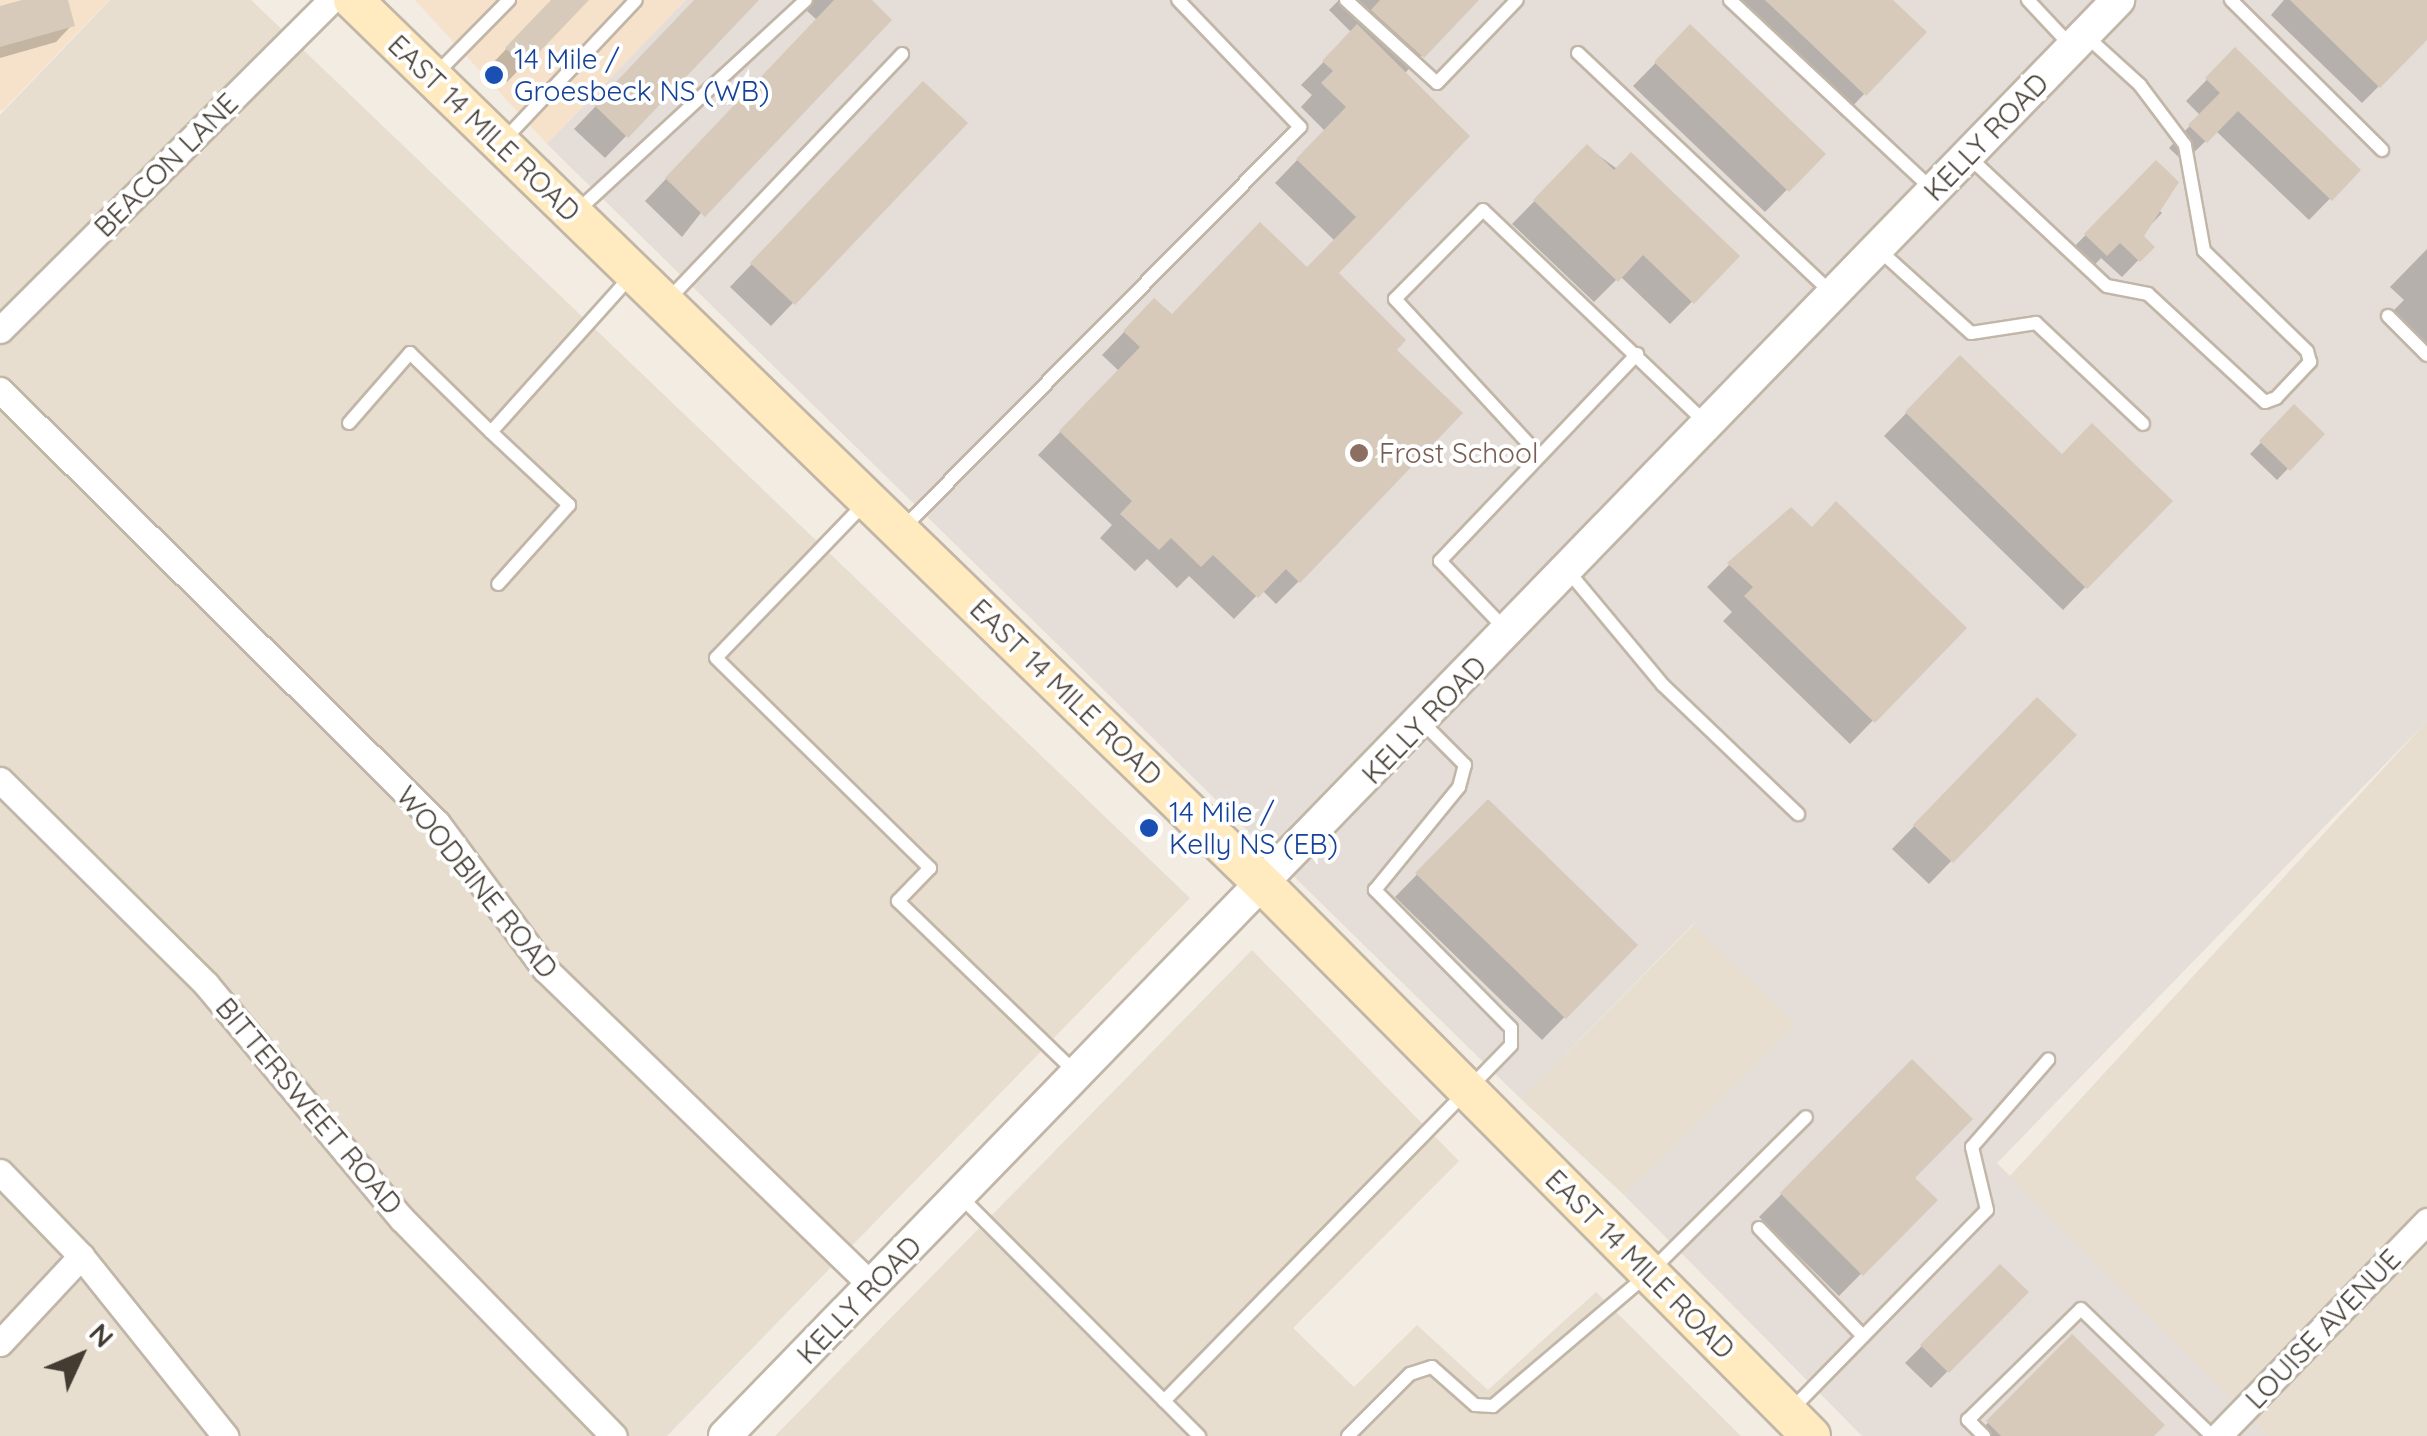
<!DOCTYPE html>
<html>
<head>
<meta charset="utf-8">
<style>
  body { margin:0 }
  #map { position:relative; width:2427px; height:1436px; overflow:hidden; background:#f2ece2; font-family:Quicksand,sans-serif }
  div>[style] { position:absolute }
  .residential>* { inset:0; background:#e7ded0 }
  .commercial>* { inset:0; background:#f6e1cb }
  .industrial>* { inset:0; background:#e4ddd8 }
  .shadow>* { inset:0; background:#0003 }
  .building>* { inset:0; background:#d7caba }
  .roads { filter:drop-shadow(2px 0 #c1b6a7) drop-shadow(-2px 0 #c1b6a7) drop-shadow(0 2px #c1b6a7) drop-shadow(0 -2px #c1b6a7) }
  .service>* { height:12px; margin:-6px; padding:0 6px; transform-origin:6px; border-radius:6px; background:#fff }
  .minor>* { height:25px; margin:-12.5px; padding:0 12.5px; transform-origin:12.5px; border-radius:12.5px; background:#fff }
  .tertiary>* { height:32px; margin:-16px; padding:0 16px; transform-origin:16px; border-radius:16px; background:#fff }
  .secondary>* { height:38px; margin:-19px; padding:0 19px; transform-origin:19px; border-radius:19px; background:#ffebbf }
  .dots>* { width:28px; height:28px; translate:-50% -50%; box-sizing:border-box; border:5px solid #fff; border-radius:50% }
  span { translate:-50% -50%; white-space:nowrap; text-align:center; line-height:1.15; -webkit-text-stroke:8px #fff; paint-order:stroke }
  .transit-label { font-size:28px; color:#164399 }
  .left { translate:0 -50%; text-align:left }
  .street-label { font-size:28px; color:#443c32 }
  .education-label { font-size:28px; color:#785e54 }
  .north { position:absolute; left:30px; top:1306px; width:100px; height:100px; -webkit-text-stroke:8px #fff; paint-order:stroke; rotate:46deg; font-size:28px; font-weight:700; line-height:40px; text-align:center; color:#443c32 }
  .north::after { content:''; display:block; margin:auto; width:35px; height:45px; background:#443c32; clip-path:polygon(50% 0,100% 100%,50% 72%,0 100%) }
</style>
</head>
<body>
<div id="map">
  <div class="residential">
    <i style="clip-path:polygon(110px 0,251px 0,1190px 898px,667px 1436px,0 1436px,0 115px)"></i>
    <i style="clip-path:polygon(2427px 721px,2427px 1436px,2268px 1436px,2009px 1177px)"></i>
    <i style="clip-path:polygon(1694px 924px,1797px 1025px,1624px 1195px,1521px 1099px)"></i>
    <i style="clip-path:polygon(1252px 950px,1459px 1161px,1293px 1328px,1354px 1387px,1417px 1325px,1488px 1390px,1596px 1292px,1741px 1436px,775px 1436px)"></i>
  </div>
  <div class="commercial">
    <i style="clip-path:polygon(0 0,109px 0,2px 111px,0 109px)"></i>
    <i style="clip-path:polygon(415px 0,686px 0,547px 144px)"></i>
  </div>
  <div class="industrial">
    <i style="clip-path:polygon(686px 0,2427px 0,2427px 721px,1997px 1163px,2268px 1436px,1862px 1436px,1624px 1195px,1796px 1025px,1693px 924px,1521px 1099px,547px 144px)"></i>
  </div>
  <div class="shadow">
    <i style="clip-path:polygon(31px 0,65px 0,72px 25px,56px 42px,0 58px,0 9px)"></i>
    <i style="clip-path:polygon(553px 0,586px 0,507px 82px,490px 66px)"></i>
    <i style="clip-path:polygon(697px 0,756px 0,605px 158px,574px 129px)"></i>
    <i style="clip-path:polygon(795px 0,868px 0,682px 237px,645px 201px,817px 20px)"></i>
    <i style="clip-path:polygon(1339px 0,1476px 0,1404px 74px,1467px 136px,1335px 273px,1394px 350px,1299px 581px,1276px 604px,1262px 590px,1234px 619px,1189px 576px,1177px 588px,1147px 559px,1135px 571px,1100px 538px,1112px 525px,1038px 455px,1119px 371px,1102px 355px,1154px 301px,1171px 317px,1307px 270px,1335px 241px,1275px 183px,1325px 131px,1301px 107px,1312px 95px,1301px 85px,1352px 33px,1329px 10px)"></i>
    <i style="clip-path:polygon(1743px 0,1890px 0,1924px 32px,1842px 117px,1732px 11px)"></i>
    <i style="clip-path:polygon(2284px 0,2427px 0,2427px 38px,2362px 103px,2271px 15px)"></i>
    <i style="clip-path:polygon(1690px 28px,1822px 154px,1765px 212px,1633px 86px)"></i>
    <i style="clip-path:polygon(2235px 51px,2358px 170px,2309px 220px,2216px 131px,2184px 162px,2169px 148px,2200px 115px,2186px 101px)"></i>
    <i style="clip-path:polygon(901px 107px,964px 123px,771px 326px,730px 287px)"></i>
    <i style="clip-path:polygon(1587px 147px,1737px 256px,1670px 324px,1620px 276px,1594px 302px,1512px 224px)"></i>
    <i style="clip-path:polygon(2156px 163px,2153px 205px,2162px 213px,2140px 236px,2151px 247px,2122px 277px,2101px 258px,2089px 271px,2069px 252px)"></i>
    <i style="clip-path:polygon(2427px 249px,2427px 347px,2390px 314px,2404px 300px,2390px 287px)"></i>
    <i style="clip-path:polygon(1960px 358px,2062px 457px,2169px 501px,2063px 610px,1884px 436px)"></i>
    <i style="clip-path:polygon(2294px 408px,2321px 434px,2277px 480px,2250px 454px)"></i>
    <i style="clip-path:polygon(1811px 530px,1963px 628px,1850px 744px,1723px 621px,1732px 612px,1707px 587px,1729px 565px)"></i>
    <i style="clip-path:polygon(2037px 700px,2073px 735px,1929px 884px,1892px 849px)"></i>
    <i style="clip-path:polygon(1488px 802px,1635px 945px,1542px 1040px,1395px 897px)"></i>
    <i style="clip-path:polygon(1912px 1062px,1912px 1178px,1934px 1200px,1839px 1296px,1759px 1217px)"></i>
    <i style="clip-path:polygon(2000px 1267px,2026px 1292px,1931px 1388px,1905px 1363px)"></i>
    <i style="clip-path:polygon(2072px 1337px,2150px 1436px,1975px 1436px)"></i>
  </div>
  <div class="building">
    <i style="clip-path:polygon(22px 0,68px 0,75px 26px,0 47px,0 6px)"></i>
    <i style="clip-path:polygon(551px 0,589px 0,525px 67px,505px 48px)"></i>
    <i style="clip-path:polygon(694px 0,759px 0,628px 138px,594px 105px)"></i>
    <i style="clip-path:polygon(834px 0,872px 0,892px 20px,705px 217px,665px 178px)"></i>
    <i style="clip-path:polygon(1380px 0,1479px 0,1424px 58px,1371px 10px)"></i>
    <i style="clip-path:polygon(1765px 0,1893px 0,1927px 32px,1866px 96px)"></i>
    <i style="clip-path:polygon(2290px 0,2427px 0,2427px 40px,2380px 88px)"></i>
    <i style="clip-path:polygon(1357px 24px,1470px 136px,1339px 273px,1406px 340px,1397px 350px,1463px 413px,1300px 583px,1286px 569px,1258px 598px,1213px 555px,1201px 567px,1171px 538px,1159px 550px,1120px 514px,1132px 501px,1059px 431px,1140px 347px,1123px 331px,1154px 298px,1172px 314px,1260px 222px,1307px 267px,1356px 217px,1296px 159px,1346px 107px,1321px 83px,1333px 71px,1322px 61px)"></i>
    <i style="clip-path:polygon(1690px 24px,1826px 154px,1789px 192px,1654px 62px)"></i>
    <i style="clip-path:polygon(2235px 47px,2361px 170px,2332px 201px,2238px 111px,2207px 143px,2188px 125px,2220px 93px,2205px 78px)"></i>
    <i style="clip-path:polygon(923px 81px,968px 123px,795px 305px,750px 263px)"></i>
    <i style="clip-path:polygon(1587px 144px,1614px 170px,1631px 152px,1740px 256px,1694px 304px,1643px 255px,1618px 282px,1533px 200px)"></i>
    <i style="clip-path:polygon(2156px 160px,2179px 182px,2144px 236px,2155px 247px,2140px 262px,2120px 243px,2107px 256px,2084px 234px)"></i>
    <i style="clip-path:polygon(1960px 355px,2062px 454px,2092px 423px,2173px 501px,2087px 589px,1905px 412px)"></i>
    <i style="clip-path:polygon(2294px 404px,2325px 434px,2290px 471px,2259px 441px)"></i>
    <i style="clip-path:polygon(1836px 501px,1967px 628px,1875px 723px,1744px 596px,1753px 587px,1727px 563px,1791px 507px,1812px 527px)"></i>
    <i style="clip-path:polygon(2037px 697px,2077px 735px,1953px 863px,1913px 825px)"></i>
    <i style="clip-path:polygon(1488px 799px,1638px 945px,1566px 1019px,1415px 873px)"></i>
    <i style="clip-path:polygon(1912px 1059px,1973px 1119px,1915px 1178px,1938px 1200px,1863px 1276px,1780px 1193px)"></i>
    <i style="clip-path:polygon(2000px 1264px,2029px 1292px,1949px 1373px,1920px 1345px)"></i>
    <i style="clip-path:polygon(2072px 1334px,2165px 1425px,2154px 1436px,2001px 1436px,1986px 1421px)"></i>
  </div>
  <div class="roads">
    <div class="service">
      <i style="left:1346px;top:0;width:123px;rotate:42.4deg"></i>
      <i style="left:1437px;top:83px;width:115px;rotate:-46.1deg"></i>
      <i style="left:1730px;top:0;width:277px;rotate:43.1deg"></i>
      <i style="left:2028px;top:0;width:63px;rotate:46.9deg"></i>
      <i style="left:2231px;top:0;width:213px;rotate:44.8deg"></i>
      <i style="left:1578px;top:53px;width:349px;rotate:43.4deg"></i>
      <i style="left:434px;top:76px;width:107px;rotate:-45.4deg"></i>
      <i style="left:504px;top:140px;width:192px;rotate:-46.7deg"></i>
      <i style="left:1970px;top:158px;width:187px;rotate:43.1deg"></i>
      <i style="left:2107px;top:286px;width:42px;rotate:11deg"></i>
      <i style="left:2148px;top:294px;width:159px;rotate:42.7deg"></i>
      <i style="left:2265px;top:402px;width:12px;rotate:-20deg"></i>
      <i style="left:2276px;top:398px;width:50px;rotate:-46.6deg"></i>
      <i style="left:2310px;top:362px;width:11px;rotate:-105deg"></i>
      <i style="left:2307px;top:351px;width:144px;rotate:-135.8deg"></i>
      <i style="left:2204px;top:251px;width:108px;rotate:-100.2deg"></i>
      <i style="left:2185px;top:145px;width:75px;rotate:-126.9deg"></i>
      <i style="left:2140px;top:85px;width:74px;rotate:-137.7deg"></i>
      <i style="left:575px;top:213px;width:314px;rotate:-42.7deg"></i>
      <i style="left:1878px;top:249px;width:125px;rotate:42.1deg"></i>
      <i style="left:1971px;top:333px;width:66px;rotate:-8.7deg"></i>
      <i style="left:2036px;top:323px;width:147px;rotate:43.3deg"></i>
      <i style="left:667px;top:301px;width:341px;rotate:-46.4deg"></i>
      <i style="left:2388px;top:316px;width:55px;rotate:45deg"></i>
      <i style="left:349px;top:423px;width:93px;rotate:-48.9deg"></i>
      <i style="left:410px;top:353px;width:113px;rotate:44.3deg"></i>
      <i style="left:491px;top:432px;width:211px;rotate:-48.1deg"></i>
      <i style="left:491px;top:432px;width:107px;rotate:43.1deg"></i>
      <i style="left:569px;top:505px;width:106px;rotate:131.9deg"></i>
      <i style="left:1538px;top:454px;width:211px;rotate:-132.7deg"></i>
      <i style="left:1395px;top:299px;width:125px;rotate:-45.3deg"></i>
      <i style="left:1483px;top:210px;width:310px;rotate:43.7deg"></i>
      <i style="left:866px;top:502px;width:216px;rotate:133.9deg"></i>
      <i style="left:716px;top:658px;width:300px;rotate:44.5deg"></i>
      <i style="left:930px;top:868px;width:46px;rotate:134.1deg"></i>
      <i style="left:898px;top:901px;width:248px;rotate:44deg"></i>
      <i style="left:902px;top:529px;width:566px;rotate:-45.29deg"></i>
      <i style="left:1300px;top:127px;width:176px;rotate:-133.8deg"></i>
      <i style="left:1568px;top:571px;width:148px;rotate:50.2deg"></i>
      <i style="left:1663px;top:685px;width:187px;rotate:43.7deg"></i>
      <i style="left:1507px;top:631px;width:97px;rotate:-133.7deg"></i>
      <i style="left:1440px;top:561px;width:286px;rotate:-46.4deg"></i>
      <i style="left:960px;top:1196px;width:339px;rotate:45.1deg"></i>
      <i style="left:1759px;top:1228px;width:150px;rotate:46.1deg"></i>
      <i style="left:1164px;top:1401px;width:497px;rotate:-45.7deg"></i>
      <i style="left:1511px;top:1045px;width:17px;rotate:-90deg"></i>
      <i style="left:1511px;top:1028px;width:194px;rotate:-134.6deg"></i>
      <i style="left:1375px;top:890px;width:133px;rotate:-50.8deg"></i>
      <i style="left:1459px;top:787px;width:23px;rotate:-75deg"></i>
      <i style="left:1465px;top:765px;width:61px;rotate:-135deg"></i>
      <i style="left:1790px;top:1411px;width:281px;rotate:-45.6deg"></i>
      <i style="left:1987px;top:1210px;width:65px;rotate:-103.4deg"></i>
      <i style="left:1972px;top:1147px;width:116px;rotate:-48.9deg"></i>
      <i style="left:1348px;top:1436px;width:88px;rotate:-45deg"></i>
      <i style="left:1410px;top:1374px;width:23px;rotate:-18deg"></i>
      <i style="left:1432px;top:1367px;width:57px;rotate:41.5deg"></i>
      <i style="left:1475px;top:1405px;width:18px;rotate:3deg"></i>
      <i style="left:1493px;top:1406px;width:205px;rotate:-40.4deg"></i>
      <i style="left:1649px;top:1273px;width:221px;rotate:-44.8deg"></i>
      <i style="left:1984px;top:1436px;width:23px;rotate:-135deg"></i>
      <i style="left:1968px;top:1420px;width:158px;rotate:-44.5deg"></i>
      <i style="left:2081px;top:1309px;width:182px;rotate:44.1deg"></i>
    </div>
    <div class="minor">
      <i style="left:0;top:330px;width:467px;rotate:-44.9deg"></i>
      <i style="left:0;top:390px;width:615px;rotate:44.74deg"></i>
      <i style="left:437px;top:823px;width:182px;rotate:53.5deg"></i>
      <i style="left:545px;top:969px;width:455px;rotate:44.1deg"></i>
      <i style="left:0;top:780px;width:290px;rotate:44.7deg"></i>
      <i style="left:206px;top:984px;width:306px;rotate:50.2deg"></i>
      <i style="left:402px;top:1219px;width:303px;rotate:45.7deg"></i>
      <i style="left:0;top:1172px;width:117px;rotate:46deg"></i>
      <i style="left:81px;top:1256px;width:231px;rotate:51.3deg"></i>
      <i style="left:0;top:1343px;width:119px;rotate:-47deg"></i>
      <i style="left:2218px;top:1436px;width:300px;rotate:-45.8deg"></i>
    </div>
    <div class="tertiary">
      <i style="left:725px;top:1436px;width:2001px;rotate:-45.87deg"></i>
    </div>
    <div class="secondary">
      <i style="left:353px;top:0;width:1272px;rotate:44.17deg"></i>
      <i style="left:1265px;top:886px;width:775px;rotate:45.21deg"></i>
    </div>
  </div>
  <div class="dots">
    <i style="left:494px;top:75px;background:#1a4fb4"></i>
    <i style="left:1359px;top:453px;background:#8d6e63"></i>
    <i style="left:1149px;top:828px;background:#1a4fb4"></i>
  </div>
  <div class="transit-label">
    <span class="left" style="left:514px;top:75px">14 Mile /<br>Groesbeck NS (WB)</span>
    <span class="left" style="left:1169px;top:828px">14 Mile /<br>Kelly NS (EB)</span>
  </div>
  <div class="street-label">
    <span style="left:484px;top:128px;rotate:44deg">EAST 14 MILE ROAD</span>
    <span style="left:1986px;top:137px;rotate:-46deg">KELLY ROAD</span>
    <span style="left:166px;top:165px;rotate:-45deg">BEACON LANE</span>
    <span style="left:1066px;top:692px;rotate:44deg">EAST 14 MILE ROAD</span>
    <span style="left:1424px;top:720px;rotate:-46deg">KELLY ROAD</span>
    <span style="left:477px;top:882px;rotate:51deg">WOODBINE ROAD</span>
    <span style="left:309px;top:1106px;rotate:50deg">BITTERSWEET ROAD</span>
    <span style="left:1640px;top:1264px;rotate:45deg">EAST 14 MILE ROAD</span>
    <span style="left:859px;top:1300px;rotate:-46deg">KELLY ROAD</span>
    <span style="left:2323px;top:1329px;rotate:-46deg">LOUISE AVENUE</span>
  </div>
  <div class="education-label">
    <span class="left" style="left:1379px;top:453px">Frost School</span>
  </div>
  <div class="north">N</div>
</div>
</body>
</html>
